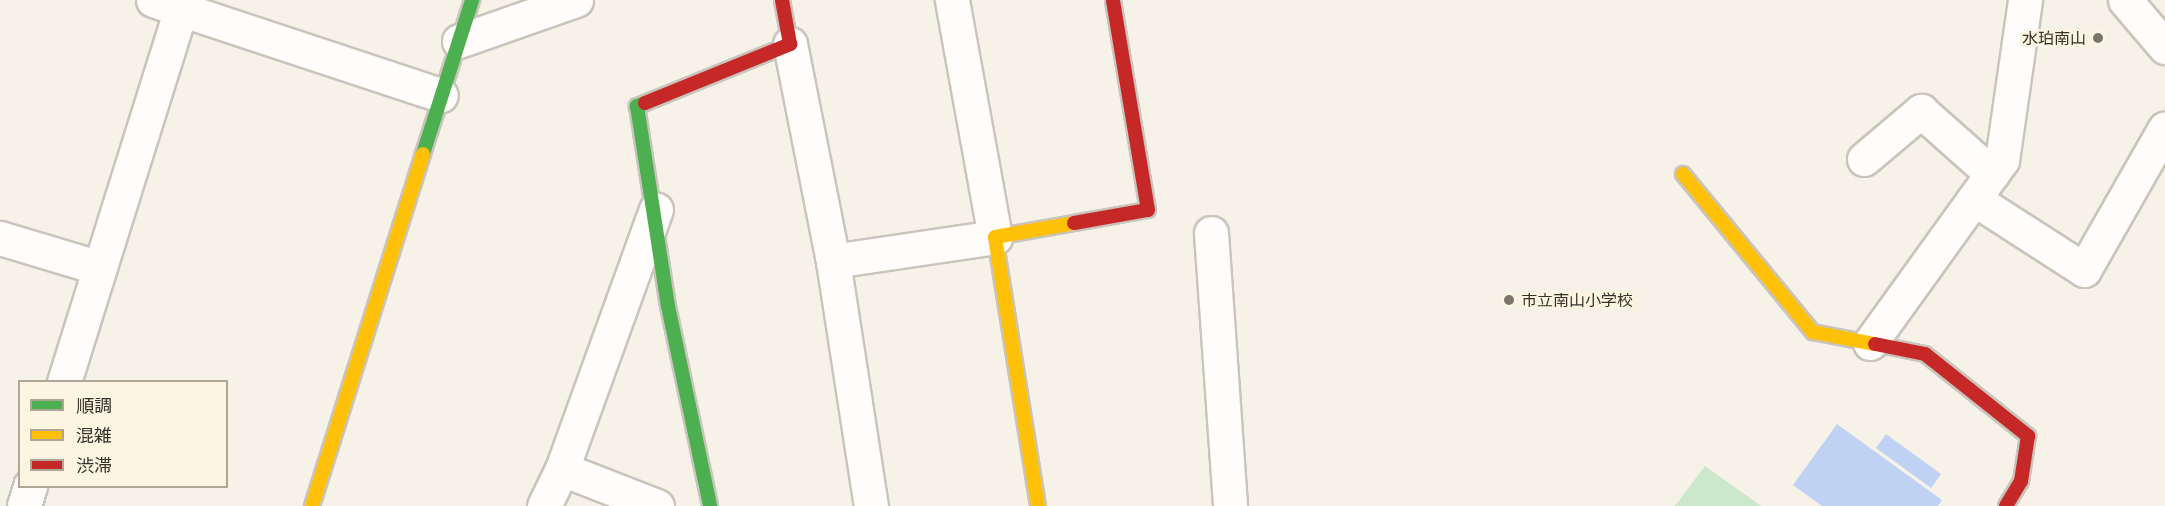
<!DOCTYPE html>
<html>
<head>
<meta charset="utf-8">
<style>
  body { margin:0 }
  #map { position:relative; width:2165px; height:506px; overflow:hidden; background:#f7f2e8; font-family:"Titillium Web","Noto Sans JP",sans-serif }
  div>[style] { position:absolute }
  .green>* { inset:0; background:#cbe7cc }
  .water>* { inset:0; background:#c0d2f3 }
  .roads { filter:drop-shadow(2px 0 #c9c4bc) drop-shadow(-2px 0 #c9c4bc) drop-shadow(0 2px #c9c4bc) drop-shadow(0 -2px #c9c4bc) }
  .street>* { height:33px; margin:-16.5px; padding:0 16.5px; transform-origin:16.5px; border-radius:16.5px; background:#fefdfc }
  .fast>* { height:14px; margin:-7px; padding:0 7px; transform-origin:7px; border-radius:7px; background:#4caf50 }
  .slow>* { height:14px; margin:-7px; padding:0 7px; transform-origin:7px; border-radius:7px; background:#ffc107 }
  .jam>* { height:14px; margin:-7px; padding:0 7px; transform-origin:7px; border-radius:7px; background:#c62828 }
  .dots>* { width:16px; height:16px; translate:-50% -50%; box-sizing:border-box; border:3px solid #fdf5e2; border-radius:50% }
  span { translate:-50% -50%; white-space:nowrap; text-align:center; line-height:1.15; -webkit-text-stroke:5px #fdf5e2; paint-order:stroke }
  .poi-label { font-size:16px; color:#37332a }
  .right { translate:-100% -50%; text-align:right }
  .left { translate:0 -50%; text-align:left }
  .legend { position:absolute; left:18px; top:380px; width:210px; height:108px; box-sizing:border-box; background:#fdf5e2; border:2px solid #aea798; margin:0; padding:8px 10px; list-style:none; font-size:18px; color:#37332a }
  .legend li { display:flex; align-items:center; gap:12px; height:30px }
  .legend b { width:30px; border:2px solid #aea798 }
</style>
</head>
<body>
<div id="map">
  <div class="green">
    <i style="clip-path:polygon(1705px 466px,1761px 506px,1675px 506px)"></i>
  </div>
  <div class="water">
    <i style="clip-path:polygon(1837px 424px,1942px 500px,1938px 506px,1822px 506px,1793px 485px)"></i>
    <i style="clip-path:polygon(1886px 434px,1941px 474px,1931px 488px,1876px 448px)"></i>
  </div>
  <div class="roads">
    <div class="street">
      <i style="left:153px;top:0;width:303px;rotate:18.3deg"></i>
      <i style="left:2125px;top:0;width:62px;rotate:49.6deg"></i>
      <i style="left:459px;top:41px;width:124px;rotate:-19.3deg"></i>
      <i style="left:790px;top:44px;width:221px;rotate:78.8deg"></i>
      <i style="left:833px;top:261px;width:248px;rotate:81.2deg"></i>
      <i style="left:1864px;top:159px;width:75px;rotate:-40.1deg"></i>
      <i style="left:1921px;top:111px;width:95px;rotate:41.6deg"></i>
      <i style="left:1974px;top:199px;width:131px;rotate:32.8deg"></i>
      <i style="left:2084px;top:270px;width:163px;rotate:-60.3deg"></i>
      <i style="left:1211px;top:233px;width:274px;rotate:86deg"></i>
      <i style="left:0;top:238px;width:104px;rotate:16.7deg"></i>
      <i style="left:833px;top:261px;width:164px;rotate:-8.4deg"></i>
      <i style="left:995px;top:237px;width:241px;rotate:-100.3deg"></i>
      <i style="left:1870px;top:343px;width:226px;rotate:-54.2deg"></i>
      <i style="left:2002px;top:160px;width:162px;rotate:-81.8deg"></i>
      <i style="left:64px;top:382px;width:400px;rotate:-72.6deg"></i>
      <i style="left:562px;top:469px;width:102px;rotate:21.3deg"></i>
      <i style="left:24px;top:506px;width:21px;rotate:-73deg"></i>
      <i style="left:544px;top:506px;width:41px;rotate:-64.1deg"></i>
      <i style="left:562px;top:469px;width:276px;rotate:-70.1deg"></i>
    </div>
    <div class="fast">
      <i style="left:645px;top:103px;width:9px;rotate:159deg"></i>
      <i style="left:637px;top:106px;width:202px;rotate:81.2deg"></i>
      <i style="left:668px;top:306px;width:204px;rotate:78.1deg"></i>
      <i style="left:423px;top:154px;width:162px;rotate:-72.3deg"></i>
    </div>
    <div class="slow">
      <i style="left:1683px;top:174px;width:205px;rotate:50.6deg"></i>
      <i style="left:1813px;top:332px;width:63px;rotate:11deg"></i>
      <i style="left:312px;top:506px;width:369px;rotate:-72.5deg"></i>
      <i style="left:1038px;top:506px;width:272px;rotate:-99.1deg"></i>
      <i style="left:995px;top:237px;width:80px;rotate:-10deg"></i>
    </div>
    <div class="jam">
      <i style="left:645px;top:103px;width:157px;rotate:-22.1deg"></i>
      <i style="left:790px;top:44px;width:45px;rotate:-100.3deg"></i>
      <i style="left:1074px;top:223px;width:75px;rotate:-10deg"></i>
      <i style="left:1148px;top:210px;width:213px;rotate:-99.5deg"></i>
      <i style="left:1875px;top:344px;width:51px;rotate:11.3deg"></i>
      <i style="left:1925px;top:354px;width:132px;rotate:38.5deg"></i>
      <i style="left:2028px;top:436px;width:46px;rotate:98.8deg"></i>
      <i style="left:2021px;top:481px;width:29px;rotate:121deg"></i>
    </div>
  </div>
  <div class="dots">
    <i style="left:2098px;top:38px;background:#7a766c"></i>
    <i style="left:1509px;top:300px;background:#7a766c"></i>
  </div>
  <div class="poi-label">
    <span class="right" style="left:2086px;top:38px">水珀南山</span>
    <span class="left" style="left:1521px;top:300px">市立南山小学校</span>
  </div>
  <ul class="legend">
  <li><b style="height:8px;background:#4caf50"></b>順調</li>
  <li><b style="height:8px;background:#ffc107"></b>混雑</li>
  <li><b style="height:8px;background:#c62828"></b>渋滞</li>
  </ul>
</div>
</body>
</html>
